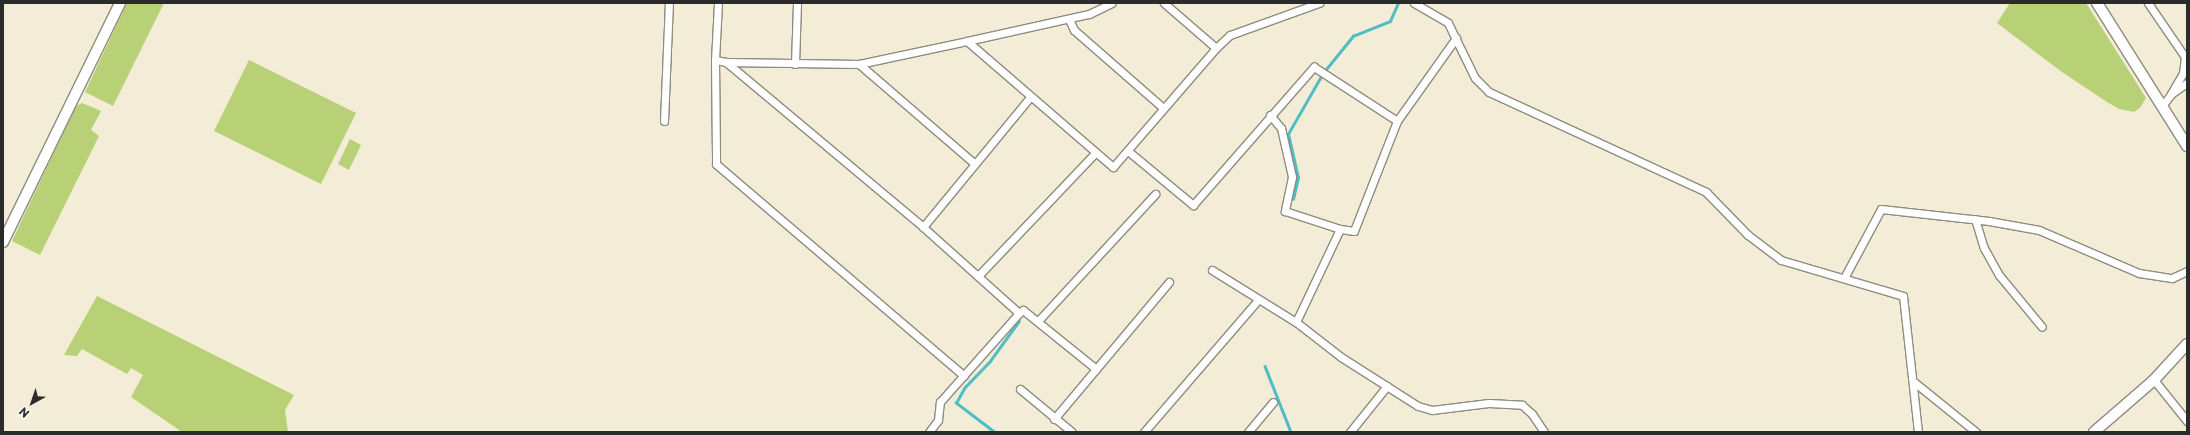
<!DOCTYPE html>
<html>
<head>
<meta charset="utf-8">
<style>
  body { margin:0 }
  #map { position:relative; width:2190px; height:435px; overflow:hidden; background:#f3ecd6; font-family:"Playpen Sans",sans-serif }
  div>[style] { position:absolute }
  .green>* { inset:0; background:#b9d176 }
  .stream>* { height:2.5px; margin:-1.25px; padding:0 1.25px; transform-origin:1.25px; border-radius:1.25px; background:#4fbdc4 }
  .roads { filter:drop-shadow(1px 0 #8f8c80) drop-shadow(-1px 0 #8f8c80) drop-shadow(0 1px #8f8c80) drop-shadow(0 -1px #8f8c80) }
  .street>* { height:7px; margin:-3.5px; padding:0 3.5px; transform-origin:3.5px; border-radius:3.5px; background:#fff }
  .secondary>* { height:10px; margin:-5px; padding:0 5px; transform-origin:5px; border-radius:5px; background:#fff }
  span { translate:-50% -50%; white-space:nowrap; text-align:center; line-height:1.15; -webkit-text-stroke:3px #fdfcf7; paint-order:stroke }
  .frame { position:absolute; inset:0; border:4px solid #2b2b2b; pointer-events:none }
  .north { position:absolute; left:12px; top:383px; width:40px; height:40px; -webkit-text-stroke:3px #fdfcf7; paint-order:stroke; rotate:220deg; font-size:11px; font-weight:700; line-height:16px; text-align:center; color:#2b2b2b }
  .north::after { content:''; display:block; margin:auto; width:14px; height:18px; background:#2b2b2b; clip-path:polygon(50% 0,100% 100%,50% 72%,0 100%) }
</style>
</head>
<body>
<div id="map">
  <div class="green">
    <i style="clip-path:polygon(127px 3px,164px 3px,113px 106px,85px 92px)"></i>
    <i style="clip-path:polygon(2010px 3px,2086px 3px,2146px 98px,2140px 108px,2134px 112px,2119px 109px,2107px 102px,2062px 72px,1997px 23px)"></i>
    <i style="clip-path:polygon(249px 60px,356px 113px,321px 184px,214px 131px)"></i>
    <i style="clip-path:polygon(82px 103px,101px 111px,91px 130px,99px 136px,40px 255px,12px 241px,76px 106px)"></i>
    <i style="clip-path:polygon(350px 139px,361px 145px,349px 170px,338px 164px)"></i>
    <i style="clip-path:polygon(97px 296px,294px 395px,285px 410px,288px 432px,182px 432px,131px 397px,143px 375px,131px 368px,127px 374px,82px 349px,77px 356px,64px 355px)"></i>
  </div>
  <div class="stream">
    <i style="left:1293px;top:199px;width:22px;rotate:-77deg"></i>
    <i style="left:1298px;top:178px;width:45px;rotate:-102.8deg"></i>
    <i style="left:1288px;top:134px;width:70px;rotate:-60.2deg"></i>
    <i style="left:1323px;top:73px;width:48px;rotate:-51deg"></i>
    <i style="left:1353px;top:36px;width:40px;rotate:-22deg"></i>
    <i style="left:1390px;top:21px;width:20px;rotate:-66deg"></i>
    <i style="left:1265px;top:366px;width:71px;rotate:68.5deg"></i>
    <i style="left:994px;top:432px;width:48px;rotate:-142.7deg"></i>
    <i style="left:956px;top:403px;width:18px;rotate:-61deg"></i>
    <i style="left:965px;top:387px;width:36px;rotate:-46deg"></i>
    <i style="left:990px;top:361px;width:49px;rotate:-54.1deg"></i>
  </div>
  <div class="roads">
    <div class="street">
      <i style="left:718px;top:3px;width:57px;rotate:93deg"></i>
      <i style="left:715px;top:60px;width:104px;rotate:89.4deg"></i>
      <i style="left:716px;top:164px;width:326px;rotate:40.5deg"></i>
      <i style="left:1414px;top:3px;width:39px;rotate:30deg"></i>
      <i style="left:1448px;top:23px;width:61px;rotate:63.9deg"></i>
      <i style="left:1475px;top:78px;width:20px;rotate:45deg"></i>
      <i style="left:1489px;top:92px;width:239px;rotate:24.7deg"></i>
      <i style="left:1706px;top:192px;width:60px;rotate:45.7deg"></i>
      <i style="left:1748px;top:235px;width:41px;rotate:37.1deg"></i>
      <i style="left:1781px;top:260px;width:127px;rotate:16.4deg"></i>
      <i style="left:1903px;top:296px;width:137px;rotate:83.7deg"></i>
      <i style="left:2148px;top:3px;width:65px;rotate:55.6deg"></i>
      <i style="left:2185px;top:57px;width:16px;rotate:97deg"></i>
      <i style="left:2183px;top:73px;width:24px;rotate:120deg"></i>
      <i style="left:1069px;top:19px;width:12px;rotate:66deg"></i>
      <i style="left:1074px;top:30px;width:118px;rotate:41.2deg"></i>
      <i style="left:967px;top:41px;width:125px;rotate:-12.5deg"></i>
      <i style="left:1089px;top:14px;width:25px;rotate:-26deg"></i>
      <i style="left:1216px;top:48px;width:19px;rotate:-43deg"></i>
      <i style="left:1230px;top:35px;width:95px;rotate:-19.8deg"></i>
      <i style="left:715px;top:60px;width:11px;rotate:10deg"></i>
      <i style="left:726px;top:62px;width:257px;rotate:39.9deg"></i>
      <i style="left:923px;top:227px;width:129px;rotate:41.9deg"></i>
      <i style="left:1019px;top:313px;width:5px;rotate:-37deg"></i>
      <i style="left:1023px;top:310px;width:94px;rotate:38.9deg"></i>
      <i style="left:726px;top:62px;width:133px;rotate:0.9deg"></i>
      <i style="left:859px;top:64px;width:110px;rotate:-12deg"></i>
      <i style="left:967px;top:41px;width:193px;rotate:40.8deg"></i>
      <i style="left:1113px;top:167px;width:157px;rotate:-49.1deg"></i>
      <i style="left:1216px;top:48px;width:69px;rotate:-139.1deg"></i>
      <i style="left:795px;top:64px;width:61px;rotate:-88.1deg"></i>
      <i style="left:859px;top:64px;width:153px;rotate:40.8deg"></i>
      <i style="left:2162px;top:106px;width:15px;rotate:-53deg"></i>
      <i style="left:2171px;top:94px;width:19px;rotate:-35deg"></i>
      <i style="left:1270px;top:115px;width:17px;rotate:50deg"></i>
      <i style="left:1281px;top:128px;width:50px;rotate:77.3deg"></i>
      <i style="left:1292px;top:177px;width:35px;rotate:102deg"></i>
      <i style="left:1285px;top:211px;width:58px;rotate:18.1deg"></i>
      <i style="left:1340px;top:229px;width:103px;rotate:115.3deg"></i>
      <i style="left:664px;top:121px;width:118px;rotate:-87.6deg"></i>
      <i style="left:1397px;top:121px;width:102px;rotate:-54.6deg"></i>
      <i style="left:1128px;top:151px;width:85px;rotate:39.7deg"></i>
      <i style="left:1193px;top:205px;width:184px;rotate:-48.8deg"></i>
      <i style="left:1314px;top:67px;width:99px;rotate:33deg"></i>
      <i style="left:1397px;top:121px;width:118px;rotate:111.4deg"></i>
      <i style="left:1354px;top:231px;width:14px;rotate:-172deg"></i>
      <i style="left:1975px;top:219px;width:30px;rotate:73deg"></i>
      <i style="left:1984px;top:248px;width:31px;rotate:61deg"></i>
      <i style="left:1999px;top:275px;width:67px;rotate:50.4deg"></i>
      <i style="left:923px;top:227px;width:168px;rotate:-50.5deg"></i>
      <i style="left:1212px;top:270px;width:99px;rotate:31.8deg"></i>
      <i style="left:1296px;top:322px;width:57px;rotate:37.9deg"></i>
      <i style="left:1341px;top:357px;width:91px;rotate:32.5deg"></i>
      <i style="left:1418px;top:406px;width:15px;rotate:16deg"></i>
      <i style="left:1432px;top:410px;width:57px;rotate:-7deg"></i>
      <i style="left:1489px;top:403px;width:33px;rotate:3deg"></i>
      <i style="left:1522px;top:405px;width:13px;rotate:42deg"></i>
      <i style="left:1532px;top:414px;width:22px;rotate:56deg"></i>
      <i style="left:978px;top:276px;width:170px;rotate:-46.4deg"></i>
      <i style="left:1844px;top:278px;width:78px;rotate:-61.8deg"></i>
      <i style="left:1881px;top:209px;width:109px;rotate:6.3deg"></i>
      <i style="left:1989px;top:221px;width:51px;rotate:10.2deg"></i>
      <i style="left:2039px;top:230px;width:109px;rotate:23.3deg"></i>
      <i style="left:2139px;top:273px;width:33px;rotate:9deg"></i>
      <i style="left:2172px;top:278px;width:17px;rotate:-25deg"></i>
      <i style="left:1038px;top:321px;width:173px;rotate:-47.3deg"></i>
      <i style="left:2154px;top:380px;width:53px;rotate:51.2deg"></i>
      <i style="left:1914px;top:382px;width:80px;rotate:38.9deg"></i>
      <i style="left:1020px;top:389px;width:67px;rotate:39.6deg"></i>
      <i style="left:1054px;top:419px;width:179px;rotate:-50deg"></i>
      <i style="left:929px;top:432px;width:15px;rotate:-53deg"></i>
      <i style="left:938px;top:420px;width:18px;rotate:-84deg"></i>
      <i style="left:940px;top:402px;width:119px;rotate:-48.4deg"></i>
      <i style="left:1144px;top:432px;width:174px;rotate:-49.2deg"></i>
      <i style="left:1248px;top:432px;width:39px;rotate:-50deg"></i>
      <i style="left:1350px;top:432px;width:59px;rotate:-51.2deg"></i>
    </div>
    <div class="secondary">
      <i style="left:2097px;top:3px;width:169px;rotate:57.8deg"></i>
      <i style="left:3px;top:242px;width:266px;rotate:-63.9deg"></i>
      <i style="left:2094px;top:432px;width:79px;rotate:-40.9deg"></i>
      <i style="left:2154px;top:380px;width:49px;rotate:-47.5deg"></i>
    </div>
  </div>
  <div class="frame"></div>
  <div class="north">N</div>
</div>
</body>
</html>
